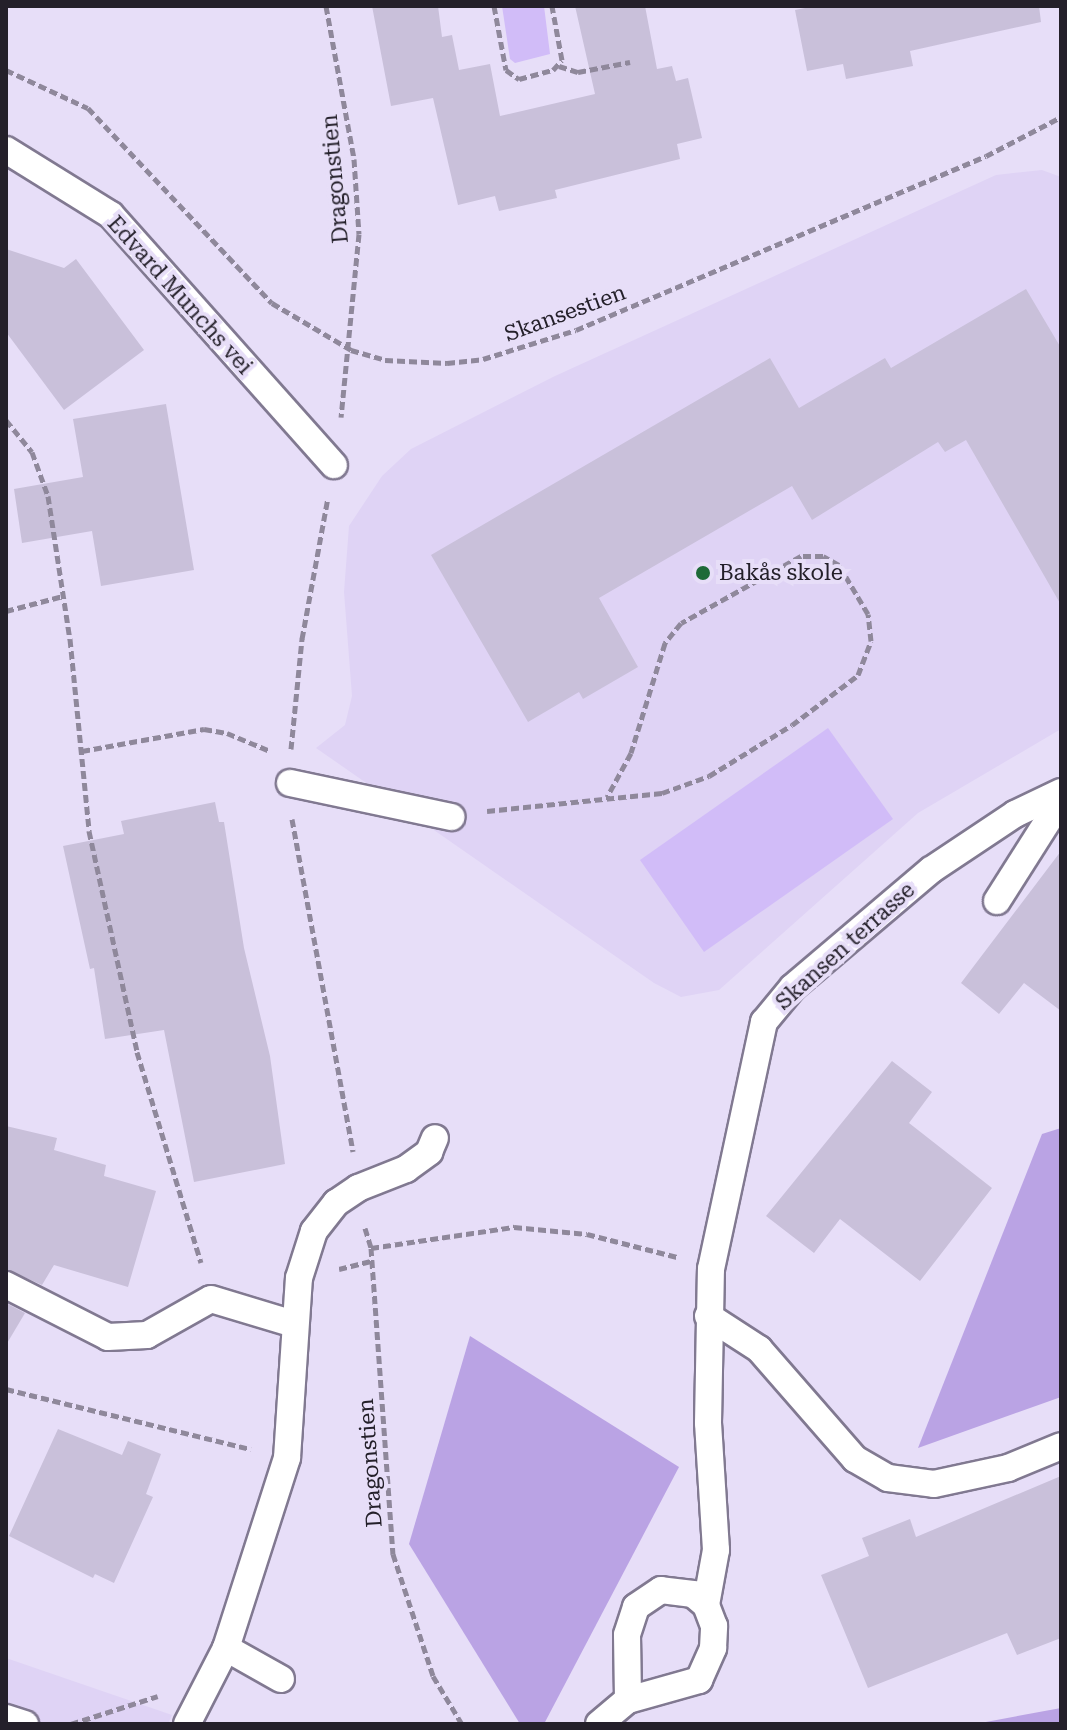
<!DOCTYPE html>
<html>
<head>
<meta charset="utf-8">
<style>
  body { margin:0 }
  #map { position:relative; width:1067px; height:1730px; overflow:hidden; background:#e7def8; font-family:"Roboto Serif",serif }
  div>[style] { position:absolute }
  .built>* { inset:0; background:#dfd3f5 }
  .green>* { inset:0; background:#d1bcf8 }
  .forest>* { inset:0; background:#baa3e4 }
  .building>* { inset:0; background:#c9c0da }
  .path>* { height:5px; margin-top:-2.5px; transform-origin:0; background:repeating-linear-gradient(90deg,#8f889b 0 8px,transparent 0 12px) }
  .roads { filter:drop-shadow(2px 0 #817991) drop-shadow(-2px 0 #817991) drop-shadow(0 2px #817991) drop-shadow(0 -2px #817991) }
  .lane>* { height:26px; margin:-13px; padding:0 13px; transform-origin:13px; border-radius:13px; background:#fff }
  .dots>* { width:22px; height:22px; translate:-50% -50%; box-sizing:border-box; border:4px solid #e7def8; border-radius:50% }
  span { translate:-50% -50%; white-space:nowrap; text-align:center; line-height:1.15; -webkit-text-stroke:8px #e7def8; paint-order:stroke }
  .street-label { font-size:22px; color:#24202a }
  .poi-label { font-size:22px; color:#24202a }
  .left { translate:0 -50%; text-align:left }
  .frame { position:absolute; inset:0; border:8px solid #24202a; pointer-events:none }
</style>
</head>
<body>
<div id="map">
  <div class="built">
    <i style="clip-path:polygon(1042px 170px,1061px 177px,1061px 729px,918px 813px,719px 990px,681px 997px,654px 983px,316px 748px,345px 725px,352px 696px,344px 592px,349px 526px,382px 476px,411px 449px,555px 376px,996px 175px)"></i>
    <i style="clip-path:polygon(6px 1658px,172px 1715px,168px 1724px,6px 1724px)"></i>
  </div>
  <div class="green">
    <i style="clip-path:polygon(502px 6px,544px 6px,550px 54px,515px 63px,510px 59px)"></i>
    <i style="clip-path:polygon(828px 728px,893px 819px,704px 952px,640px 860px)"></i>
  </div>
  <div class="forest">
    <i style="clip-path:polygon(1061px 1128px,1061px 1397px,918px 1448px,1042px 1134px)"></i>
    <i style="clip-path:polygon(470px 1336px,679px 1467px,544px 1724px,520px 1724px,409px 1544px)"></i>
    <i style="clip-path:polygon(1061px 1708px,1061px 1724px,975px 1724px)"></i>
  </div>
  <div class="building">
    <i style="clip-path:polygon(372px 6px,438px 6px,442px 37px,452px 35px,459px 70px,490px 64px,500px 116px,595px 94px,575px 6px,645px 6px,657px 69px,672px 66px,676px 81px,688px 78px,702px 138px,677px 144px,680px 159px,555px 190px,557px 198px,499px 211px,495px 196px,458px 205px,433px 98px,391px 106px)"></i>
    <i style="clip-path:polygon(815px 6px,1039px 6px,1041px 22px,910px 51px,913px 66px,846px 79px,843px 64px,807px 71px,795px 10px)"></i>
    <i style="clip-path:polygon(6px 249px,64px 268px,76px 259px,144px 350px,64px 410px,6px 332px)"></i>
    <i style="clip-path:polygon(1026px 289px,1061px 348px,1061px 605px,966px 440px,945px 452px,938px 442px,812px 520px,792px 486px,599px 598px,638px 667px,583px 699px,579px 692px,528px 722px,431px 555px,770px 358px,799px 408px,885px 358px,891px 368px)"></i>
    <i style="clip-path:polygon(166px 404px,194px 570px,101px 586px,92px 531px,22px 543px,14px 489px,83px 477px,73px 419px)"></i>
    <i style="clip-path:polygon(215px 802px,219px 822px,224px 822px,244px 948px,270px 1056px,285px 1164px,194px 1182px,164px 1030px,105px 1039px,94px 968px,90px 969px,63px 846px,124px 834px,121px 821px)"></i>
    <i style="clip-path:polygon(1061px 851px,1061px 1011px,1024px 983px,999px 1014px,961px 983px)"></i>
    <i style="clip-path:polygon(892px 1061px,932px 1092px,909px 1123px,992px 1188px,920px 1281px,840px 1219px,814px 1253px,766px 1216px)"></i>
    <i style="clip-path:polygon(6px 1126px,57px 1138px,54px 1150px,106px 1165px,104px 1176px,156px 1191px,128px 1287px,54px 1265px,42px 1285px,6px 1269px)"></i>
    <i style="clip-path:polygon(6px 1303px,25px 1313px,6px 1345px)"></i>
    <i style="clip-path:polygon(58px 1429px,122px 1455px,128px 1441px,161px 1454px,146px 1494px,153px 1497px,114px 1583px,95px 1574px,93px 1578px,9px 1536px)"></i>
    <i style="clip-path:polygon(1061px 1476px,1061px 1638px,1017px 1655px,1007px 1633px,868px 1688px,821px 1575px,869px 1556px,862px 1538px,910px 1519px,916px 1537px)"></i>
  </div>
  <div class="path">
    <i style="left:326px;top:6px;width:156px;rotate:79.6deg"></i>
    <i style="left:354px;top:159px;width:75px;rotate:86.2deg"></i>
    <i style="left:359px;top:234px;width:184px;rotate:95.6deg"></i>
    <i style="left:494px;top:6px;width:65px;rotate:79.4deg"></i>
    <i style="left:506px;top:70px;width:16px;rotate:35deg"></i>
    <i style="left:519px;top:79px;width:35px;rotate:-15deg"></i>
    <i style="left:553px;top:70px;width:13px;rotate:-48deg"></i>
    <i style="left:562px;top:60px;width:55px;rotate:-100.5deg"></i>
    <i style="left:559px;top:66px;width:20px;rotate:18deg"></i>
    <i style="left:578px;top:72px;width:53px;rotate:-10.9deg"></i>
    <i style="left:6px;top:70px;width:90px;rotate:24.9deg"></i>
    <i style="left:88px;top:108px;width:268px;rotate:46.7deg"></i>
    <i style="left:272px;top:303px;width:92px;rotate:30.7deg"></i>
    <i style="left:351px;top:350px;width:35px;rotate:16deg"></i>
    <i style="left:385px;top:360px;width:62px;rotate:2.8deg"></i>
    <i style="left:447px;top:363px;width:36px;rotate:-6deg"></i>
    <i style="left:483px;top:359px;width:97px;rotate:-17.3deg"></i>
    <i style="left:576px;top:330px;width:445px;rotate:-23deg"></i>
    <i style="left:986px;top:156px;width:85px;rotate:-27.5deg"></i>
    <i style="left:6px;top:420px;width:41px;rotate:50.9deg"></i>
    <i style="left:32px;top:452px;width:47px;rotate:70deg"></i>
    <i style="left:48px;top:496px;width:145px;rotate:81.3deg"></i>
    <i style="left:70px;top:639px;width:193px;rotate:84.3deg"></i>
    <i style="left:89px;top:831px;width:226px;rotate:77.7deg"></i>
    <i style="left:137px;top:1052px;width:220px;rotate:73.1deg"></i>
    <i style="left:6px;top:611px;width:59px;rotate:-14.7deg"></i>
    <i style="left:291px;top:749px;width:111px;rotate:-84.3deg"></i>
    <i style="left:302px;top:639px;width:143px;rotate:-79.6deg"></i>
    <i style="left:82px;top:751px;width:124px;rotate:-10.2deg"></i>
    <i style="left:204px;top:729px;width:23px;rotate:10deg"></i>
    <i style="left:227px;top:733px;width:47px;rotate:22.7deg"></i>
    <i style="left:487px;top:811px;width:176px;rotate:-5.9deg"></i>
    <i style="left:662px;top:793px;width:50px;rotate:-19.9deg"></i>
    <i style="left:709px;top:776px;width:97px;rotate:-31.6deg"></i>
    <i style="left:792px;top:725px;width:83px;rotate:-37.1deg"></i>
    <i style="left:858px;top:675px;width:36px;rotate:-69deg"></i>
    <i style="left:871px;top:641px;width:27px;rotate:-96deg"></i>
    <i style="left:868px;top:614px;width:57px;rotate:-120.6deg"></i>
    <i style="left:839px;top:565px;width:18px;rotate:-151deg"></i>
    <i style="left:823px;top:556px;width:22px;rotate:180deg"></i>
    <i style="left:801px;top:556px;width:137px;rotate:150.8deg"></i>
    <i style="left:681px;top:623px;width:26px;rotate:129deg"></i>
    <i style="left:665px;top:643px;width:115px;rotate:107.2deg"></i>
    <i style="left:631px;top:753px;width:50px;rotate:118.6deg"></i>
    <i style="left:292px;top:819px;width:338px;rotate:79.6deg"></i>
    <i style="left:365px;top:1228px;width:21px;rotate:73deg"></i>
    <i style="left:371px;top:1248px;width:307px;rotate:85.9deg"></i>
    <i style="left:393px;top:1554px;width:128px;rotate:71.8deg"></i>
    <i style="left:433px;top:1676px;width:56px;rotate:58.9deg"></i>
    <i style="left:371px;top:1248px;width:145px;rotate:-8.4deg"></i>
    <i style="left:514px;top:1227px;width:73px;rotate:5.5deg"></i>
    <i style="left:587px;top:1234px;width:93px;rotate:14.3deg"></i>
    <i style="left:339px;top:1269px;width:34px;rotate:-14deg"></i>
    <i style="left:6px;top:1389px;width:252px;rotate:13.8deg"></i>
    <i style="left:71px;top:1724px;width:91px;rotate:-17.8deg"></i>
  </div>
  <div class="roads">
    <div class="lane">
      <i style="left:6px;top:150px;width:123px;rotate:31.8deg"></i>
      <i style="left:111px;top:215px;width:335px;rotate:48.3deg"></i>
      <i style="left:290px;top:783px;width:165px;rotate:11.9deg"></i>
      <i style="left:997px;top:901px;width:120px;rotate:-57.6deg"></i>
      <i style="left:6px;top:1285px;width:114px;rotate:27deg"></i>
      <i style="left:108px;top:1337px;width:39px;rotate:-3deg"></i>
      <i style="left:147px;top:1335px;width:73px;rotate:-29.4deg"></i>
      <i style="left:211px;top:1299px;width:87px;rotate:16.8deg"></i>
      <i style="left:708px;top:1316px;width:61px;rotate:32.9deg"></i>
      <i style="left:759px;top:1349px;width:146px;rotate:48.9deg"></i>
      <i style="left:855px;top:1459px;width:38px;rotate:30deg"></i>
      <i style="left:888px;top:1478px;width:46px;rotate:7.4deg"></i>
      <i style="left:934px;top:1484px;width:76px;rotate:-12.2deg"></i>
      <i style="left:1008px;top:1468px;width:57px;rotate:-22.5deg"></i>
      <i style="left:706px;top:1605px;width:56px;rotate:-79.7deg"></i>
      <i style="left:716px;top:1550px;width:127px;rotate:-93.6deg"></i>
      <i style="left:708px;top:1423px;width:154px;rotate:-88.9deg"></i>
      <i style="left:711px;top:1269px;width:253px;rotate:-77.9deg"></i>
      <i style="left:764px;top:1022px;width:45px;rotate:-50.4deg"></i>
      <i style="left:793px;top:987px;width:181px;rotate:-40.3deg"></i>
      <i style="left:931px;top:870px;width:101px;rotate:-33.7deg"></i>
      <i style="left:1015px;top:814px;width:51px;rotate:-25.6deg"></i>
      <i style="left:226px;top:1648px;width:63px;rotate:29.4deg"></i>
      <i style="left:6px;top:1718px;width:20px;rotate:18deg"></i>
      <i style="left:187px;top:1724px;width:85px;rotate:-62.8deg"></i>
      <i style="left:226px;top:1648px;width:200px;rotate:-72.2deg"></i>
      <i style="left:287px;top:1458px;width:180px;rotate:-86.2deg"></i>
      <i style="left:299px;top:1278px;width:49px;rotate:-72.3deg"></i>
      <i style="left:314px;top:1231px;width:36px;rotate:-52deg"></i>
      <i style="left:336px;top:1203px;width:27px;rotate:-34deg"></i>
      <i style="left:358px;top:1188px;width:52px;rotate:-21.6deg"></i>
      <i style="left:406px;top:1169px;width:29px;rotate:-36deg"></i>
      <i style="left:429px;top:1152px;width:15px;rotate:-67deg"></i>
      <i style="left:599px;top:1724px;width:38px;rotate:-40deg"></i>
      <i style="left:628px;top:1700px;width:74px;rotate:-15.7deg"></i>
      <i style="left:699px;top:1680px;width:35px;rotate:-66deg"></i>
      <i style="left:713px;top:1648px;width:22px;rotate:-87deg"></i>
      <i style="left:714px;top:1626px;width:22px;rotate:-111deg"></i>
      <i style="left:706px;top:1605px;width:17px;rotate:-140deg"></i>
      <i style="left:693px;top:1594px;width:32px;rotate:-173deg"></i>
      <i style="left:661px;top:1590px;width:30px;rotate:146deg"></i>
      <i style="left:636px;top:1607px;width:29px;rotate:108deg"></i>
      <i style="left:627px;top:1635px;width:65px;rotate:89.1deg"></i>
    </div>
  </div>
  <div class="dots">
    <i style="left:703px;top:573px;background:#1e6a38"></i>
  </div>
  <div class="street-label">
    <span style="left:335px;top:179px;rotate:-95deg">Dragonstien</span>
    <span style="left:180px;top:295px;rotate:48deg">Edvard Munchs vei</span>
    <span style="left:565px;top:313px;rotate:-20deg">Skansestien</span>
    <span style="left:845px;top:946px;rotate:-42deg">Skansen terrasse</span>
    <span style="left:370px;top:1463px;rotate:-94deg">Dragonstien</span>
  </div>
  <div class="poi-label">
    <span class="left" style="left:719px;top:573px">Bakås skole</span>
  </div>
  <div class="frame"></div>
</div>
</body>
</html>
